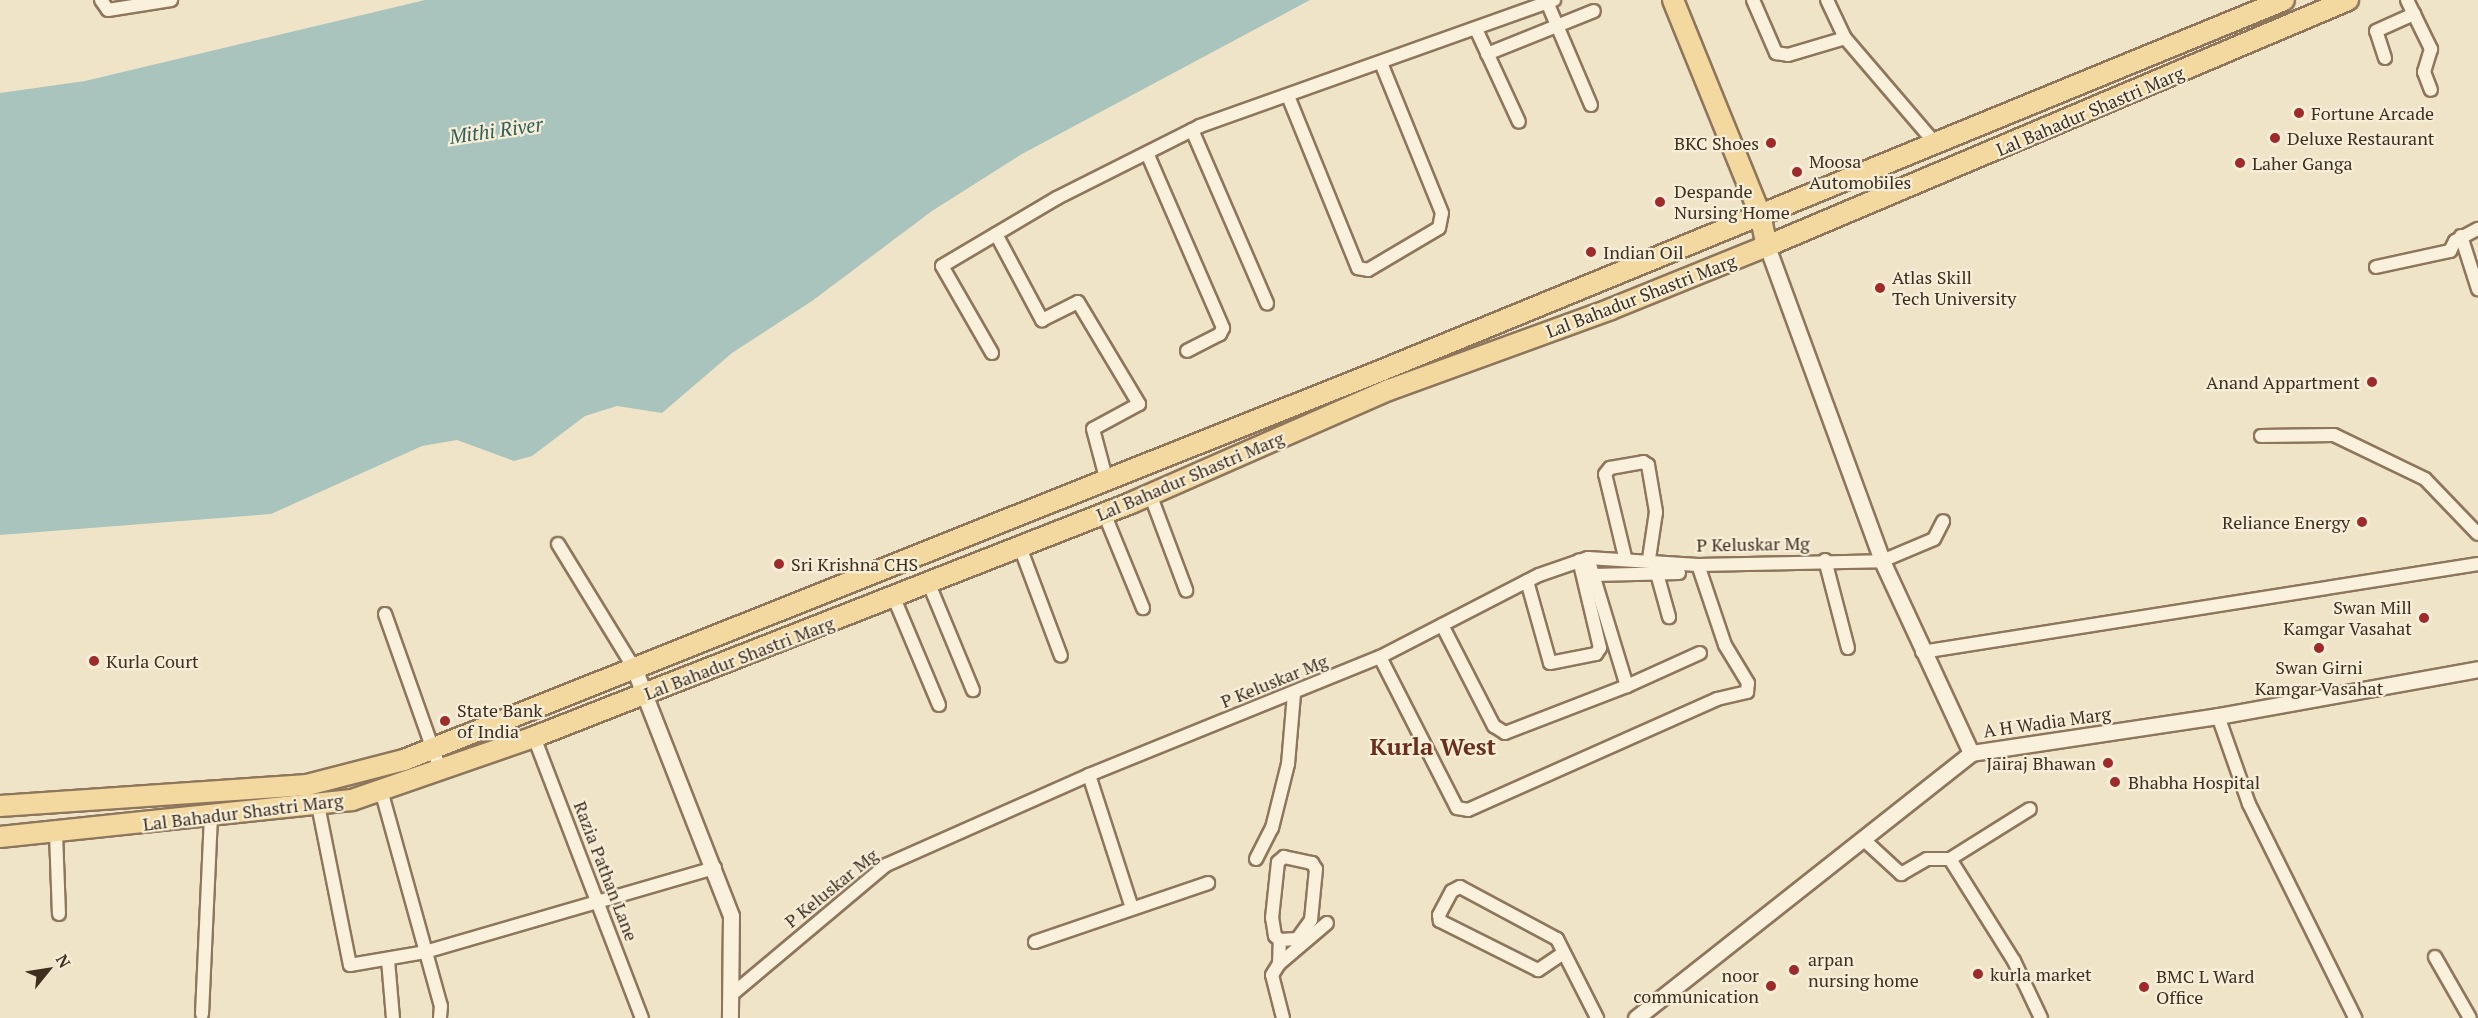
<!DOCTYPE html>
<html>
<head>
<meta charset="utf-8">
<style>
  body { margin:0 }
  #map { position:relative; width:2478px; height:1018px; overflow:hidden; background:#f0e4c8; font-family:"PT Serif",serif }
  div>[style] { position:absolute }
  .water>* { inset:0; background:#a9c4bc }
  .roads { filter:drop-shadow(2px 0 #8d765c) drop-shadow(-2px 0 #8d765c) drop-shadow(0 2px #8d765c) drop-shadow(0 -2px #8d765c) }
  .minor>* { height:12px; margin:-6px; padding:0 6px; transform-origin:6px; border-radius:6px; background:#faf1dc }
  .tertiary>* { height:15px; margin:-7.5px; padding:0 7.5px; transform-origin:7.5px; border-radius:7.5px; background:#faf1dc }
  .primary>* { height:20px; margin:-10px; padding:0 10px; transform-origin:10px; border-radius:10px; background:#f3d9a0 }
  .dots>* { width:16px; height:16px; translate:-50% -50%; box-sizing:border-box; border:3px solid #f7eed8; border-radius:50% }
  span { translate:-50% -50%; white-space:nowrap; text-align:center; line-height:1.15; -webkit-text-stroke:4.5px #f7eed8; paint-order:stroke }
  .street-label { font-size:18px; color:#3d2e20 }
  .poi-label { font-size:18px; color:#3d2e20 }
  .left { translate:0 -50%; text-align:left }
  .right { translate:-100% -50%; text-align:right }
  .water-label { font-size:20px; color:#2f5d5a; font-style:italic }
  .district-label { font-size:24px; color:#6b2e1e; font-weight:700 }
  .north { position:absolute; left:18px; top:940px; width:60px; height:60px; -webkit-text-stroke:4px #f7eed8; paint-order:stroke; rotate:60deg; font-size:16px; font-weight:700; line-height:24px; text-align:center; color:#3d2e20 }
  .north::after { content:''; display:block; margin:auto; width:21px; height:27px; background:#3d2e20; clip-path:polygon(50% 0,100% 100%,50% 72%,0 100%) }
</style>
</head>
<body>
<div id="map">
  <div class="water">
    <i style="clip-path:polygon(425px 0,1310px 0,1022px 154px,932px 211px,812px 301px,732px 353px,662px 413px,617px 406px,585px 416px,532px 456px,514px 461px,457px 440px,422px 446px,271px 514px,0 535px,0 93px,85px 81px)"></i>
  </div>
  <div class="roads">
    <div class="minor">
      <i style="left:101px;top:0;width:12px;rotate:55deg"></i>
      <i style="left:108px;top:10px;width:64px;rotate:-9deg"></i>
      <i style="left:1753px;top:0;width:58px;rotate:66.5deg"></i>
      <i style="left:1776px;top:53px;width:12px;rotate:9deg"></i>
      <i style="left:1788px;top:55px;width:59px;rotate:-16.6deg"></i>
      <i style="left:1827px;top:0;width:42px;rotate:64.7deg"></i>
      <i style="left:1845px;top:38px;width:137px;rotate:49.4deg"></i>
      <i style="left:2407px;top:0;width:55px;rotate:63.9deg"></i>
      <i style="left:2431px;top:49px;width:24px;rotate:107deg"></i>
      <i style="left:2424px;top:72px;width:19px;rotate:69deg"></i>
      <i style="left:1547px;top:2px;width:112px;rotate:66.9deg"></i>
      <i style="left:1476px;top:29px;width:102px;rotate:65.2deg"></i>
      <i style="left:1487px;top:54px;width:115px;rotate:-21.9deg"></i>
      <i style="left:2385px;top:58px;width:28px;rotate:-108deg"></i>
      <i style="left:2376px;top:31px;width:42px;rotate:-24.1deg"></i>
      <i style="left:1288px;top:96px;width:186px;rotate:67.9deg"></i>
      <i style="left:1358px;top:268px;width:10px;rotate:11deg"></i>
      <i style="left:1368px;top:270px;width:82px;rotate:-30.6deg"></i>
      <i style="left:1439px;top:228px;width:15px;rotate:-79deg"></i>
      <i style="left:1442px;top:213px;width:162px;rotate:-112.1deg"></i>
      <i style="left:1192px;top:130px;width:189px;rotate:66.6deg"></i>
      <i style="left:1147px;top:153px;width:191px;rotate:66.5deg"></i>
      <i style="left:1223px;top:328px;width:7px;rotate:117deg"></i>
      <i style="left:1220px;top:334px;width:37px;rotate:153deg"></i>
      <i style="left:996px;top:234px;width:98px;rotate:61.9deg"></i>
      <i style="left:1042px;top:320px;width:40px;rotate:-26.6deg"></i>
      <i style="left:1078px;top:302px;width:119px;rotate:59.1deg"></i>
      <i style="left:1139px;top:404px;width:52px;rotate:151.5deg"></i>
      <i style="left:1093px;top:429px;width:51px;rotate:75.1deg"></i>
      <i style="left:2461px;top:236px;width:56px;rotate:72.2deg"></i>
      <i style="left:2376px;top:267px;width:76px;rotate:-12.2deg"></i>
      <i style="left:2450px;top:251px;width:11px;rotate:-63deg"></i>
      <i style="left:2455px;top:241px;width:26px;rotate:-28deg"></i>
      <i style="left:992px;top:353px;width:100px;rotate:-119.9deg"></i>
      <i style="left:942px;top:266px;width:134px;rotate:-30.6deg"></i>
      <i style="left:1057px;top:198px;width:160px;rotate:-26.7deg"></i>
      <i style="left:1200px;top:126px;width:376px;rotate:-19.6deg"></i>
      <i style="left:2261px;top:436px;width:73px;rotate:-0.8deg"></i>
      <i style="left:2334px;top:435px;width:101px;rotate:25.8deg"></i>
      <i style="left:2425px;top:479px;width:76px;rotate:46.1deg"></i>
      <i style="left:1150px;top:494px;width:103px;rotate:69.4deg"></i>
      <i style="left:1104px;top:513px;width:103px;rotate:67.7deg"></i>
      <i style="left:558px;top:544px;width:145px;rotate:58.5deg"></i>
      <i style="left:1020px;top:547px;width:116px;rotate:69.4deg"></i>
      <i style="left:1625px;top:557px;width:85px;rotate:-103.5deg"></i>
      <i style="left:1605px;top:474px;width:8px;rotate:-50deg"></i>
      <i style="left:1610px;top:468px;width:34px;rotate:-10deg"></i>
      <i style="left:1643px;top:462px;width:6px;rotate:31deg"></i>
      <i style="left:1648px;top:465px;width:48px;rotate:80.3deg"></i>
      <i style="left:1656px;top:512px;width:48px;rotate:98.5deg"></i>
      <i style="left:1588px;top:558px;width:134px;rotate:73.1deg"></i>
      <i style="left:1825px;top:560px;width:91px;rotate:75.4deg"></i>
      <i style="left:1656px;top:570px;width:49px;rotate:74.5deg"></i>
      <i style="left:1593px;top:575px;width:86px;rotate:-1.3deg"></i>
      <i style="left:1527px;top:581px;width:85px;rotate:74.3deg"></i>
      <i style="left:1550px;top:663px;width:47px;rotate:-11.1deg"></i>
      <i style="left:1596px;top:654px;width:7px;rotate:-56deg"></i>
      <i style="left:1600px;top:648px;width:90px;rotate:-103.4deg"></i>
      <i style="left:929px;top:584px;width:115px;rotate:67.5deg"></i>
      <i style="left:894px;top:598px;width:116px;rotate:67.2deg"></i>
      <i style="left:385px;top:614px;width:164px;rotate:70.5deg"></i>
      <i style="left:1442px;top:625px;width:114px;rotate:62.8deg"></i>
      <i style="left:1494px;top:726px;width:13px;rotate:32deg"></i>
      <i style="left:1505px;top:733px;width:131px;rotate:-21.1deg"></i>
      <i style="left:1627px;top:686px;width:80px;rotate:-24.3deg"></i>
      <i style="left:1922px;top:652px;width:563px;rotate:-8.99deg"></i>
      <i style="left:1380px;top:657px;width:169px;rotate:63deg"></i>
      <i style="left:1457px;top:808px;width:11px;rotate:10deg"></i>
      <i style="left:1468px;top:810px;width:273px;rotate:-24deg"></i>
      <i style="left:1717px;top:699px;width:31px;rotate:-13deg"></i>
      <i style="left:1747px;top:692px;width:9px;rotate:-84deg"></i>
      <i style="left:1748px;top:683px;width:44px;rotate:-121.2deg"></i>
      <i style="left:1725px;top:645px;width:84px;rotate:-108.6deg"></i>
      <i style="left:2218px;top:716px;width:93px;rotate:70.6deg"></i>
      <i style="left:2249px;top:804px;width:239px;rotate:63.6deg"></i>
      <i style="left:534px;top:737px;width:301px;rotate:69deg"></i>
      <i style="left:1089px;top:775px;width:140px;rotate:72.1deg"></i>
      <i style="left:381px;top:790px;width:224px;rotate:74.5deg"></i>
      <i style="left:441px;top:1006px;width:12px;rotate:95deg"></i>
      <i style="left:318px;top:805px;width:163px;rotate:78.7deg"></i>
      <i style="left:350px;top:965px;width:76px;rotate:-9.8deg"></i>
      <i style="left:425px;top:952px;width:302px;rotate:-16.2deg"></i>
      <i style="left:56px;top:833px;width:81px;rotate:87.9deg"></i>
      <i style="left:1863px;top:839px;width:52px;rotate:42.6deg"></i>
      <i style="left:1901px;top:874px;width:30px;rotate:-30deg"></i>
      <i style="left:1927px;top:859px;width:23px"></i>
      <i style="left:1950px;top:859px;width:120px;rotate:57.9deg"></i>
      <i style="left:2014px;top:961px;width:63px;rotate:64.7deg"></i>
      <i style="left:1256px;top:859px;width:35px;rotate:-63deg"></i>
      <i style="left:1272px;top:828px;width:66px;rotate:-76deg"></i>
      <i style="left:1288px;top:764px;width:70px;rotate:-85.1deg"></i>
      <i style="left:1950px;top:859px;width:94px;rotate:-32deg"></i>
      <i style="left:1035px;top:942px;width:183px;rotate:-18.8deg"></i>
      <i style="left:1562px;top:954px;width:29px;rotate:146deg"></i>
      <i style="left:1538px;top:970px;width:110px;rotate:-153.4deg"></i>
      <i style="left:1440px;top:921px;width:6px;rotate:-99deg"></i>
      <i style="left:1439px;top:915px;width:27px;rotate:-62deg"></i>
      <i style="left:1452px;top:891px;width:9px;rotate:-27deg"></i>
      <i style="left:1460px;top:887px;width:110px;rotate:28.2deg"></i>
      <i style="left:1557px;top:939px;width:89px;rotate:63.1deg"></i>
      <i style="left:2435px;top:957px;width:70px;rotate:60.2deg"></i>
      <i style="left:388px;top:960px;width:58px;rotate:85.1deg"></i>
      <i style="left:1279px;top:964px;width:24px;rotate:-88deg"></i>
      <i style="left:1280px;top:940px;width:6px;rotate:-141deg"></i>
      <i style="left:1275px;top:936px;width:18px;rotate:-99deg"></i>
      <i style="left:1272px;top:918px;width:56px;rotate:-83.9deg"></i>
      <i style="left:1278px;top:862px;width:8px;rotate:-40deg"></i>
      <i style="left:1284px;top:857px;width:29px;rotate:12deg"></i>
      <i style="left:1312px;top:863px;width:7px;rotate:56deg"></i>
      <i style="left:1316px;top:869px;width:51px;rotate:95.6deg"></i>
      <i style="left:1311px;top:920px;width:24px;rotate:126deg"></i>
      <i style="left:1297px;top:939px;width:17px;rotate:177deg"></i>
      <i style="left:730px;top:996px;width:204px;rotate:-40deg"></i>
      <i style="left:886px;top:865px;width:222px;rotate:-23.9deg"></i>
      <i style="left:1089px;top:775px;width:314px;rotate:-22.1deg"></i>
      <i style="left:1380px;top:657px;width:179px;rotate:-27.3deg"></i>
      <i style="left:1539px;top:575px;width:52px;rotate:-19.1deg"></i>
      <i style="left:1588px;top:558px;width:110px;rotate:3.6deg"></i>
      <i style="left:1698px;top:565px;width:184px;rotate:-1.2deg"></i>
      <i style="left:1882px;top:561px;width:56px;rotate:-22.9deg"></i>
      <i style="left:1934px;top:539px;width:20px;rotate:-63deg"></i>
      <i style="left:202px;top:1014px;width:198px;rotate:-87.4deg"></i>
      <i style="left:1283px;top:1018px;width:44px;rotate:-104.3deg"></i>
      <i style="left:1272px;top:975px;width:13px;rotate:-58deg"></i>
      <i style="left:1279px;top:964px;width:63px;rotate:-40.5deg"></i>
    </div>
    <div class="tertiary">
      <i style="left:1767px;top:246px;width:335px;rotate:69.9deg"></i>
      <i style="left:1882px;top:561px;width:212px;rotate:65.1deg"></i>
      <i style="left:634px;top:668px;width:266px;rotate:68.6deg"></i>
      <i style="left:731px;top:916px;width:102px;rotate:90.6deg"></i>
      <i style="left:1636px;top:1018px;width:427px;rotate:-38.3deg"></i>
      <i style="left:1971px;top:753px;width:250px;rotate:-8.5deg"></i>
      <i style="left:2218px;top:716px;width:264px;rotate:-10.2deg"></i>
    </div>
    <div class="primary">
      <i style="left:1673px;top:0;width:231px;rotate:67.9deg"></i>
      <i style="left:1760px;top:214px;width:33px;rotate:78deg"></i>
      <i style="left:0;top:806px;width:308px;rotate:-3.9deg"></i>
      <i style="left:307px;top:785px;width:100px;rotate:-14.5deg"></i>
      <i style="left:404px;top:760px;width:1051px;rotate:-21.73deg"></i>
      <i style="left:1380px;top:371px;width:977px;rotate:-22.31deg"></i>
      <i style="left:0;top:837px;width:354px;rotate:-6deg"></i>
      <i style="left:352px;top:800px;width:193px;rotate:-19.1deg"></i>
      <i style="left:534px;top:737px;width:641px;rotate:-21.4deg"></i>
      <i style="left:1131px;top:503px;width:282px;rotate:-23.7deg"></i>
      <i style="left:1389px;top:390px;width:236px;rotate:-20deg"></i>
      <i style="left:1611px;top:309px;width:168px;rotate:-22deg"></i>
      <i style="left:1767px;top:246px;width:631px;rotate:-22.95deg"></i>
    </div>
  </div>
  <div class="dots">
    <i style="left:2299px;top:113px;background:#9e2a2b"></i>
    <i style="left:2275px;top:138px;background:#9e2a2b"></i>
    <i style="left:1771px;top:143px;background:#9e2a2b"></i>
    <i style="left:2240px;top:163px;background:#9e2a2b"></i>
    <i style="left:1797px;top:172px;background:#9e2a2b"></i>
    <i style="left:1660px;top:202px;background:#9e2a2b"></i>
    <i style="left:1591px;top:252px;background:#9e2a2b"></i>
    <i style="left:1880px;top:288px;background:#9e2a2b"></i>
    <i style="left:2372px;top:382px;background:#9e2a2b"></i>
    <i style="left:2362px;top:522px;background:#9e2a2b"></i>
    <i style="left:779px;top:564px;background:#9e2a2b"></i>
    <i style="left:2424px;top:618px;background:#9e2a2b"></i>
    <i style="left:2319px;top:648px;background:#9e2a2b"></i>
    <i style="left:94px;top:661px;background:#9e2a2b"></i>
    <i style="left:445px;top:721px;background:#9e2a2b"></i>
    <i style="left:2108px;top:763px;background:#9e2a2b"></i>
    <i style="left:2115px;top:782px;background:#9e2a2b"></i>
    <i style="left:1794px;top:970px;background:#9e2a2b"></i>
    <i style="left:1978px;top:974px;background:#9e2a2b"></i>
    <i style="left:1771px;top:986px;background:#9e2a2b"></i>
    <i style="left:2144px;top:987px;background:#9e2a2b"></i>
  </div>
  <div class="street-label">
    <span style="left:2090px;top:111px;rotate:-23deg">Lal Bahadur Shastri Marg</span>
    <span style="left:1641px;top:296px;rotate:-21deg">Lal Bahadur Shastri Marg</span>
    <span style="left:1190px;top:476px;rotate:-23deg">Lal Bahadur Shastri Marg</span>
    <span style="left:1753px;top:544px;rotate:-1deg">P Keluskar Mg</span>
    <span style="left:739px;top:658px;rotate:-21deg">Lal Bahadur Shastri Marg</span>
    <span style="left:1274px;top:681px;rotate:-22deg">P Keluskar Mg</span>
    <span style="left:2047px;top:722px;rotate:-8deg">A H Wadia Marg</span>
    <span style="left:243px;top:812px;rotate:-7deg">Lal Bahadur Shastri Marg</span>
    <span style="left:606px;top:871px;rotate:69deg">Razia Pathan Lane</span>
    <span style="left:831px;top:888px;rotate:-39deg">P Keluskar Mg</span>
  </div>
  <div class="poi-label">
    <span class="left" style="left:2311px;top:113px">Fortune Arcade</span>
    <span class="left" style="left:2287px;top:138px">Deluxe Restaurant</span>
    <span class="right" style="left:1759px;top:143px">BKC Shoes</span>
    <span class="left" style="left:1809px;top:172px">Moosa<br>Automobiles</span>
    <span class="left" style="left:2252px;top:163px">Laher Ganga</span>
    <span class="left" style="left:1674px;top:202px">Despande<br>Nursing Home</span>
    <span class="left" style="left:1603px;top:252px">Indian Oil</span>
    <span class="left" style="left:1892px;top:288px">Atlas Skill<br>Tech University</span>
    <span class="right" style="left:2360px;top:382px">Anand Appartment</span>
    <span class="right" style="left:2350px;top:522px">Reliance Energy</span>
    <span class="left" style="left:791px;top:564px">Sri Krishna CHS</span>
    <span class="right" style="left:2412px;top:618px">Swan Mill<br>Kamgar Vasahat</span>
    <span class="left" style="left:106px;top:661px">Kurla Court</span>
    <span style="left:2319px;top:678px">Swan Girni<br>Kamgar Vasahat</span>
    <span class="left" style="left:457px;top:721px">State Bank<br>of India</span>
    <span class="right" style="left:2096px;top:763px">Jairaj Bhawan</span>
    <span class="left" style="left:2128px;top:782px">Bhabha Hospital</span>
    <span class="left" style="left:1808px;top:970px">arpan<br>nursing home</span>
    <span class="left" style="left:1990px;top:974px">kurla market</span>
    <span class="right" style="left:1759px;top:986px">noor<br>communication</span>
    <span class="left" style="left:2156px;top:987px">BMC L Ward<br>Office</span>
  </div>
  <div class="water-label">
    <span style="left:496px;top:130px;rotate:-8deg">Mithi River</span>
  </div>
  <div class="district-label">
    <span style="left:1433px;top:747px">Kurla West</span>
  </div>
  <div class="north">N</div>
</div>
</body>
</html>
